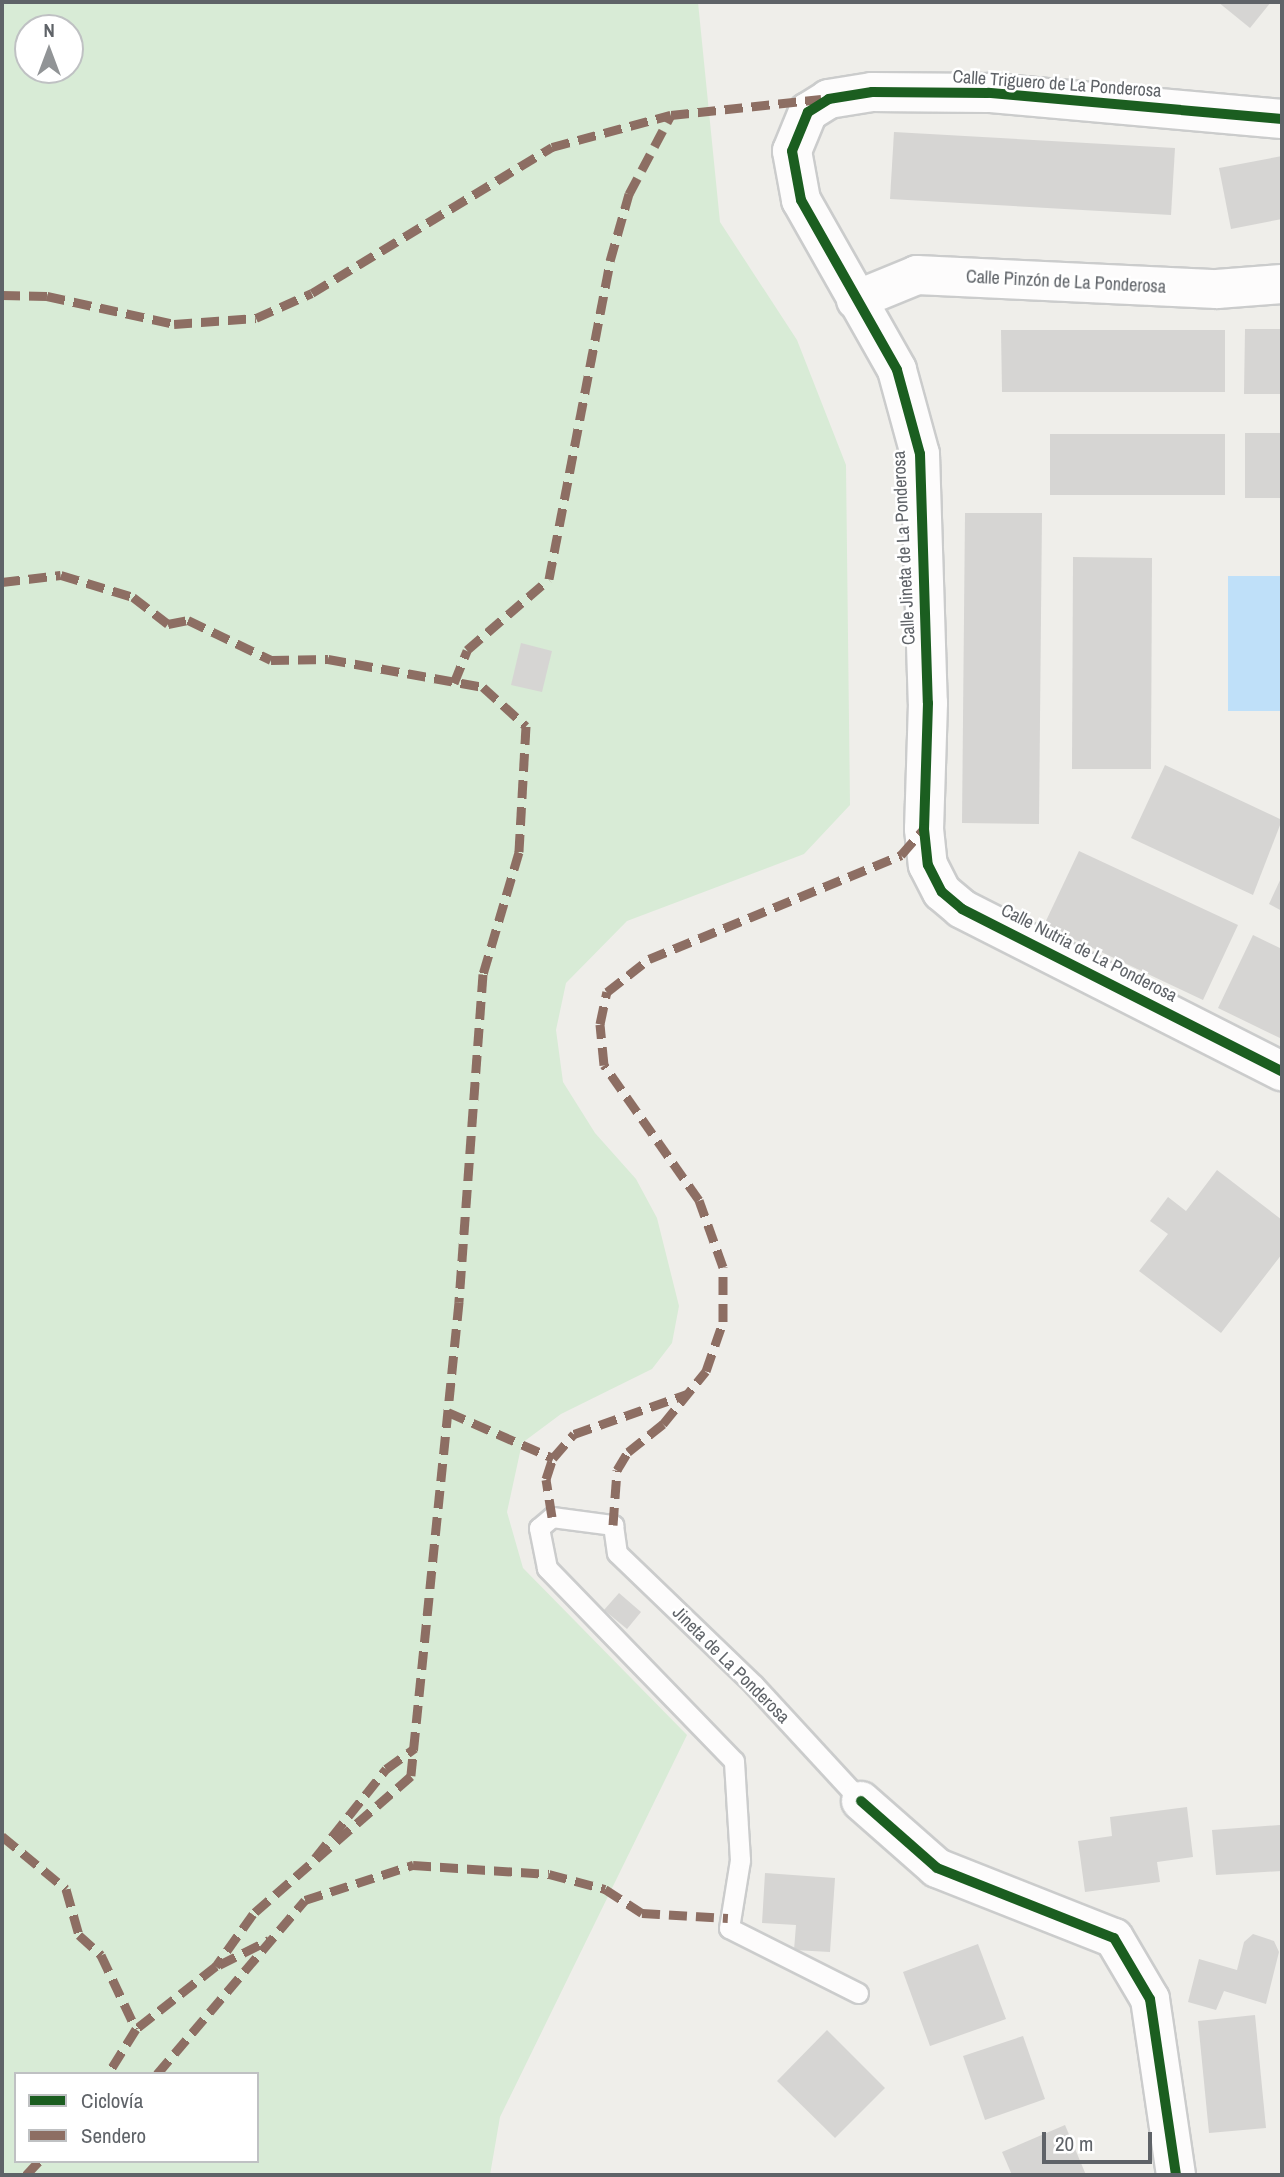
<!DOCTYPE html>
<html>
<head>
<meta charset="utf-8">
<style>
  body { margin:0 }
  #map { position:relative; width:1284px; height:2177px; overflow:hidden; background:#efeeea; font-family:"Archivo Narrow",sans-serif }
  div>[style] { position:absolute }
  .green>* { inset:0; background:#d8ebd6 }
  .water>* { inset:0; background:#bfe0f9 }
  .building>* { inset:0; background:#d6d5d3 }
  .roads { filter:drop-shadow(2px 0 #cbcccc) drop-shadow(-2px 0 #cbcccc) drop-shadow(0 2px #cbcccc) drop-shadow(0 -2px #cbcccc) }
  .lane>* { height:19px; margin:-9.5px; padding:0 9.5px; transform-origin:9.5px; border-radius:9.5px; background:#fdfcfc }
  .street>* { height:38px; margin:-19px; padding:0 19px; transform-origin:19px; border-radius:19px; background:#fdfcfc }
  .quiet>* { height:9px; margin-top:-4.5px; transform-origin:0; background:repeating-linear-gradient(90deg,#8d6e63 0 18px,transparent 0 27px) }
  .cycleway>* { height:10px; margin:-5px; padding:0 5px; transform-origin:5px; border-radius:5px; background:#1b5e20 }
  span { translate:-50% -50%; white-space:nowrap; text-align:center; line-height:1.15; -webkit-text-stroke:5px #fff; paint-order:stroke }
  .street-label { font-size:18px; color:#5f6368 }
  .frame { position:absolute; inset:0; border:4px solid #5f6368; pointer-events:none }
  .legend { position:absolute; left:14px; top:2072px; width:245px; height:91px; box-sizing:border-box; background:#fff; border:2px solid #bfc1c3; margin:0; padding:9px 12px; list-style:none; font-size:21px; color:#5f6368 }
  .legend li { display:flex; align-items:center; gap:14px; height:35px }
  .legend b { width:35px; border:2px solid #bfc1c3 }
  .north { position:absolute; left:14px; top:14px; width:70px; height:70px; box-sizing:border-box; background:#fff; border:2px solid #bfc1c3; border-radius:50%; rotate:0deg; font-size:19px; font-weight:700; line-height:28px; text-align:center; color:#5f6368 }
  .north::after { content:''; display:block; margin:auto; width:24px; height:32px; background:#919496; clip-path:polygon(50% 0,100% 100%,50% 72%,0 100%) }
  .scale { position:absolute; left:1042px; top:2132px; width:110px; height:32px; box-sizing:border-box; border:4px solid #5f6368; border-top:0; padding-left:9px; font-size:21px; line-height:24px; white-space:nowrap; color:#5f6368; -webkit-text-stroke:5px #fff; paint-order:stroke }
</style>
</head>
<body>
<div id="map">
  <div class="green">
    <i style="clip-path:polygon(evenodd,2px 2px,698px 2px,720px 222px,797px 340px,846px 465px,850px 805px,804px 854px,627px 921px,566px 983px,556px 1030px,563px 1082px,595px 1133px,636px 1179px,657px 1218px,679px 1306px,672px 1343px,652px 1369px,561px 1414px,522px 1443px,507px 1512px,523px 1568px,687px 1735px,500px 2117px,490px 2175px,2px 2175px,2px 2px,28px 28px,70px 28px,70px 70px,28px 70px,28px 28px,2px 2px,16px 2074px,257px 2074px,257px 2161px,16px 2161px,16px 2074px)"></i>
  </div>
  <div class="water">
    <i style="clip-path:polygon(1228px 576px,1282px 576px,1282px 711px,1228px 711px)"></i>
  </div>
  <div class="building">
    <i style="clip-path:polygon(1218px 2px,1271px 2px,1250px 28px)"></i>
    <i style="clip-path:polygon(894px 132px,1175px 148px,1171px 215px,890px 199px)"></i>
    <i style="clip-path:polygon(1282px 156px,1282px 219px,1231px 229px,1219px 168px)"></i>
    <i style="clip-path:polygon(1245px 329px,1282px 329px,1282px 394px,1244px 394px)"></i>
    <i style="clip-path:polygon(1001px 330px,1225px 330px,1225px 392px,1002px 392px)"></i>
    <i style="clip-path:polygon(1245px 433px,1282px 433px,1282px 498px,1245px 498px)"></i>
    <i style="clip-path:polygon(1050px 434px,1225px 434px,1225px 495px,1050px 495px)"></i>
    <i style="clip-path:polygon(965px 513px,1042px 513px,1039px 824px,962px 823px)"></i>
    <i style="clip-path:polygon(1073px 557px,1152px 558px,1151px 769px,1072px 769px)"></i>
    <i style="clip-path:polygon(521px 643px,552px 651px,542px 692px,511px 685px)"></i>
    <i style="clip-path:polygon(1165px 765px,1282px 820px,1253px 895px,1131px 838px)"></i>
    <i style="clip-path:polygon(1079px 851px,1238px 925px,1203px 1000px,1044px 925px)"></i>
    <i style="clip-path:polygon(1282px 876px,1282px 911px,1269px 904px)"></i>
    <i style="clip-path:polygon(1253px 935px,1282px 949px,1282px 1039px,1218px 1008px)"></i>
    <i style="clip-path:polygon(1217px 1170px,1282px 1220px,1282px 1254px,1221px 1333px,1139px 1271px,1168px 1234px,1150px 1221px,1168px 1197px,1186px 1211px)"></i>
    <i style="clip-path:polygon(619px 1593px,641px 1612px,627px 1629px,604px 1610px)"></i>
    <i style="clip-path:polygon(1187px 1807px,1193px 1857px,1157px 1862px,1160px 1882px,1085px 1892px,1078px 1841px,1112px 1836px,1110px 1817px)"></i>
    <i style="clip-path:polygon(1280px 1825px,1282px 1871px,1216px 1875px,1212px 1830px)"></i>
    <i style="clip-path:polygon(765px 1873px,835px 1878px,830px 1952px,794px 1950px,796px 1925px,762px 1923px)"></i>
    <i style="clip-path:polygon(1253px 1934px,1274px 1941px,1279px 1952px,1266px 2004px,1224px 1991px,1216px 2010px,1188px 2002px,1199px 1959px,1237px 1970px,1244px 1942px)"></i>
    <i style="clip-path:polygon(978px 1944px,1006px 2019px,930px 2046px,903px 1972px)"></i>
    <i style="clip-path:polygon(1255px 2015px,1266px 2128px,1209px 2133px,1198px 2021px)"></i>
    <i style="clip-path:polygon(827px 2030px,885px 2088px,835px 2138px,777px 2081px)"></i>
    <i style="clip-path:polygon(1023px 2036px,1045px 2099px,985px 2120px,963px 2056px)"></i>
    <i style="clip-path:polygon(1065px 2125px,1086px 2175px,1012px 2175px,1002px 2152px)"></i>
  </div>
  <div class="roads">
    <div class="lane">
      <i style="left:858px;top:1993px;width:144px;rotate:-153.3deg"></i>
      <i style="left:729px;top:1928px;width:69px;rotate:-80.8deg"></i>
      <i style="left:740px;top:1860px;width:99px;rotate:-93.5deg"></i>
      <i style="left:734px;top:1761px;width:269px;rotate:-134.1deg"></i>
      <i style="left:547px;top:1568px;width:41px;rotate:-101.3deg"></i>
      <i style="left:539px;top:1528px;width:17px;rotate:-40deg"></i>
      <i style="left:552px;top:1517px;width:62px;rotate:7.5deg"></i>
      <i style="left:613px;top:1525px;width:28px;rotate:82deg"></i>
      <i style="left:617px;top:1553px;width:190px;rotate:43.9deg"></i>
      <i style="left:754px;top:1685px;width:158px;rotate:47.3deg"></i>
    </div>
    <div class="street">
      <i style="left:1282px;top:119px;width:295px;rotate:-174.9deg"></i>
      <i style="left:988px;top:93px;width:116px;rotate:-179.5deg"></i>
      <i style="left:872px;top:92px;width:44px;rotate:170.8deg"></i>
      <i style="left:829px;top:99px;width:25px;rotate:148deg"></i>
      <i style="left:808px;top:112px;width:42px;rotate:112.3deg"></i>
      <i style="left:792px;top:151px;width:50px;rotate:79.6deg"></i>
      <i style="left:801px;top:200px;width:195px;rotate:60.5deg"></i>
      <i style="left:897px;top:370px;width:87px;rotate:74.7deg"></i>
      <i style="left:920px;top:454px;width:249px;rotate:88.2deg"></i>
      <i style="left:928px;top:703px;width:126px;rotate:91.8deg"></i>
      <i style="left:924px;top:829px;width:36px;rotate:84deg"></i>
      <i style="left:928px;top:865px;width:30px;rotate:63deg"></i>
      <i style="left:942px;top:892px;width:26px;rotate:40deg"></i>
      <i style="left:962px;top:909px;width:359px;rotate:26.9deg"></i>
      <i style="left:856px;top:300px;width:66px;rotate:-22.3deg"></i>
      <i style="left:917px;top:275px;width:300px;rotate:2.7deg"></i>
      <i style="left:1217px;top:289px;width:65px;rotate:-4.4deg"></i>
      <i style="left:861px;top:1801px;width:101px;rotate:41.4deg"></i>
      <i style="left:937px;top:1868px;width:190px;rotate:21.6deg"></i>
      <i style="left:1114px;top:1938px;width:71px;rotate:59.5deg"></i>
      <i style="left:1150px;top:1999px;width:178px;rotate:81.6deg"></i>
    </div>
  </div>
  <div class="quiet">
    <i style="left:2px;top:295px;width:45px;rotate:1.3deg"></i>
    <i style="left:47px;top:296px;width:130px;rotate:12.4deg"></i>
    <i style="left:174px;top:324px;width:82px;rotate:-4.2deg"></i>
    <i style="left:256px;top:318px;width:61px;rotate:-24.1deg"></i>
    <i style="left:312px;top:293px;width:281px;rotate:-31.3deg"></i>
    <i style="left:552px;top:147px;width:123px;rotate:-15.1deg"></i>
    <i style="left:671px;top:115px;width:151px;rotate:-6.1deg"></i>
    <i style="left:2px;top:582px;width:59px;rotate:-6.8deg"></i>
    <i style="left:61px;top:575px;width:75px;rotate:17deg"></i>
    <i style="left:133px;top:597px;width:44px;rotate:37.6deg"></i>
    <i style="left:168px;top:624px;width:20px;rotate:-11deg"></i>
    <i style="left:188px;top:620px;width:92px;rotate:25.7deg"></i>
    <i style="left:271px;top:660px;width:57px;rotate:-1deg"></i>
    <i style="left:328px;top:659px;width:158px;rotate:10.2deg"></i>
    <i style="left:483px;top:687px;width:58px;rotate:42.2deg"></i>
    <i style="left:526px;top:726px;width:126px;rotate:93.2deg"></i>
    <i style="left:519px;top:852px;width:127px;rotate:106.4deg"></i>
    <i style="left:483px;top:974px;width:329px;rotate:94.2deg"></i>
    <i style="left:459px;top:1302px;width:476px;rotate:95.8deg"></i>
    <i style="left:411px;top:1776px;width:210px;rotate:138.9deg"></i>
    <i style="left:253px;top:1914px;width:64px;rotate:125.4deg"></i>
    <i style="left:216px;top:1966px;width:102px;rotate:141.8deg"></i>
    <i style="left:136px;top:2029px;width:53px;rotate:121.9deg"></i>
    <i style="left:454px;top:683px;width:35px;rotate:-68deg"></i>
    <i style="left:467px;top:650px;width:108px;rotate:-40.9deg"></i>
    <i style="left:549px;top:579px;width:324px;rotate:-79.1deg"></i>
    <i style="left:610px;top:261px;width:70px;rotate:-74.2deg"></i>
    <i style="left:629px;top:194px;width:89px;rotate:-62deg"></i>
    <i style="left:448px;top:1412px;width:115px;rotate:23.7deg"></i>
    <i style="left:552px;top:1517px;width:38px;rotate:-99deg"></i>
    <i style="left:546px;top:1479px;width:22px;rotate:-72deg"></i>
    <i style="left:553px;top:1458px;width:32px;rotate:-49deg"></i>
    <i style="left:574px;top:1434px;width:120px;rotate:-19.5deg"></i>
    <i style="left:613px;top:1525px;width:55px;rotate:-85.8deg"></i>
    <i style="left:617px;top:1470px;width:21px;rotate:-59deg"></i>
    <i style="left:628px;top:1452px;width:45px;rotate:-38.7deg"></i>
    <i style="left:663px;top:1424px;width:68px;rotate:-50.9deg"></i>
    <i style="left:706px;top:1371px;width:52px;rotate:-70.9deg"></i>
    <i style="left:723px;top:1322px;width:55px;rotate:-90deg"></i>
    <i style="left:723px;top:1267px;width:71px;rotate:-109.7deg"></i>
    <i style="left:699px;top:1200px;width:165px;rotate:-125.1deg"></i>
    <i style="left:604px;top:1065px;width:41px;rotate:-95.6deg"></i>
    <i style="left:600px;top:1024px;width:33px;rotate:-78deg"></i>
    <i style="left:607px;top:992px;width:53px;rotate:-38.2deg"></i>
    <i style="left:649px;top:959px;width:273px;rotate:-22.4deg"></i>
    <i style="left:901px;top:855px;width:35px;rotate:-49deg"></i>
    <i style="left:2px;top:1836px;width:83px;rotate:39.6deg"></i>
    <i style="left:66px;top:1889px;width:48px;rotate:74.2deg"></i>
    <i style="left:79px;top:1935px;width:30px;rotate:42deg"></i>
    <i style="left:101px;top:1955px;width:82px;rotate:64.7deg"></i>
    <i style="left:315px;top:1858px;width:114px;rotate:-51.4deg"></i>
    <i style="left:386px;top:1769px;width:36px;rotate:-36deg"></i>
    <i style="left:219px;top:1965px;width:56px;rotate:-26.6deg"></i>
    <i style="left:157px;top:2074px;width:228px;rotate:-49.6deg"></i>
    <i style="left:305px;top:1900px;width:114px;rotate:-18deg"></i>
    <i style="left:413px;top:1865px;width:136px;rotate:3.8deg"></i>
    <i style="left:549px;top:1874px;width:58px;rotate:15deg"></i>
    <i style="left:605px;top:1889px;width:44px;rotate:33deg"></i>
    <i style="left:642px;top:1913px;width:86px;rotate:3.3deg"></i>
    <i style="left:26px;top:2175px;width:19px;rotate:-47deg"></i>
  </div>
  <div class="cycleway">
    <i style="left:1282px;top:119px;width:295px;rotate:-174.9deg"></i>
    <i style="left:988px;top:93px;width:116px;rotate:-179.5deg"></i>
    <i style="left:872px;top:92px;width:44px;rotate:170.8deg"></i>
    <i style="left:829px;top:99px;width:25px;rotate:148deg"></i>
    <i style="left:808px;top:112px;width:42px;rotate:112.3deg"></i>
    <i style="left:792px;top:151px;width:50px;rotate:79.6deg"></i>
    <i style="left:801px;top:200px;width:195px;rotate:60.5deg"></i>
    <i style="left:897px;top:370px;width:87px;rotate:74.7deg"></i>
    <i style="left:920px;top:454px;width:249px;rotate:88.2deg"></i>
    <i style="left:928px;top:703px;width:126px;rotate:91.8deg"></i>
    <i style="left:924px;top:829px;width:36px;rotate:84deg"></i>
    <i style="left:928px;top:865px;width:30px;rotate:63deg"></i>
    <i style="left:942px;top:892px;width:26px;rotate:40deg"></i>
    <i style="left:962px;top:909px;width:359px;rotate:26.9deg"></i>
    <i style="left:861px;top:1801px;width:101px;rotate:41.4deg"></i>
    <i style="left:937px;top:1868px;width:190px;rotate:21.6deg"></i>
    <i style="left:1114px;top:1938px;width:71px;rotate:59.5deg"></i>
    <i style="left:1150px;top:1999px;width:178px;rotate:81.6deg"></i>
  </div>
  <div class="street-label">
    <span style="left:1057px;top:84px;rotate:4deg">Calle Triguero de La Ponderosa</span>
    <span style="left:1066px;top:282px;rotate:3deg">Calle Pinzón de La Ponderosa</span>
    <span style="left:904px;top:548px;rotate:-93deg">Calle Jineta de La Ponderosa</span>
    <span style="left:1089px;top:953px;rotate:27deg">Calle Nutria de La Ponderosa</span>
    <span style="left:731px;top:1665px;rotate:45deg">Jineta de La Ponderosa</span>
  </div>
  <div class="frame"></div>
  <ul class="legend">
  <li><b style="height:9px;background:#1b5e20"></b>Ciclovía</li>
  <li><b style="height:9px;background:#8d6e63"></b>Sendero</li>
  </ul>
  <div class="north">N</div>
  <div class="scale">20 m</div>
</div>
</body>
</html>
